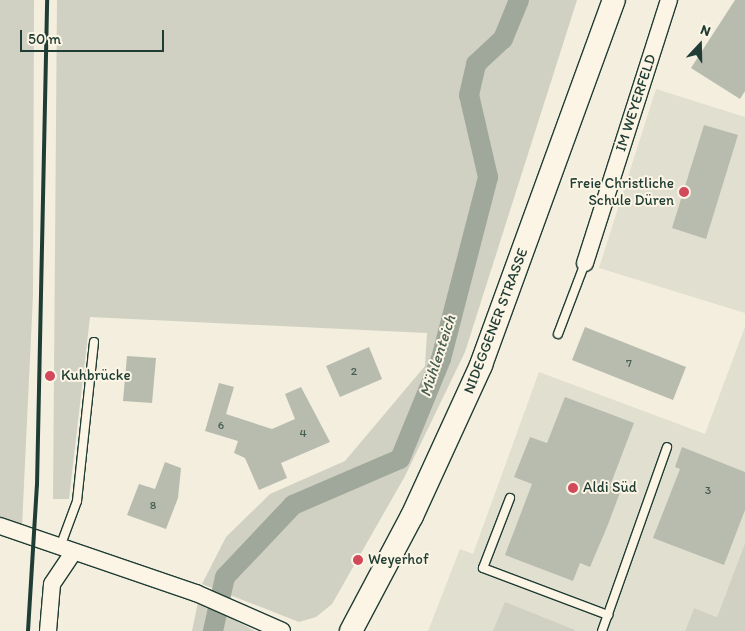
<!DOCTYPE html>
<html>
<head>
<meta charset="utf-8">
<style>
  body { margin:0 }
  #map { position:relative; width:745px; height:631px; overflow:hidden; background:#f3eede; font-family:Itim,sans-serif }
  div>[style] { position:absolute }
  .built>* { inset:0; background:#e1dfd0 }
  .green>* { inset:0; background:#d0d1c2 }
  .canal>* { height:20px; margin:-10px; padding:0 10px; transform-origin:10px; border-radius:10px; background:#a0a89b }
  .building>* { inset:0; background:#b8bcae }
  .roads { filter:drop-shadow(1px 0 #1f3d34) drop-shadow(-1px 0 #1f3d34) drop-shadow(0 1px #1f3d34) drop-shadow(0 -1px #1f3d34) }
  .lane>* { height:8px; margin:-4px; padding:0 4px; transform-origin:4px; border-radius:4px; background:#fcf5e5 }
  .street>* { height:16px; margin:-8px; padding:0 8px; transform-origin:8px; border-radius:8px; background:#fcf5e5 }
  .secondary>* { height:22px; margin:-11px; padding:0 11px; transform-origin:11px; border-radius:11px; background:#fcf5e5 }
  .rail>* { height:4px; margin:-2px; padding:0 2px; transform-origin:2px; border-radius:2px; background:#1f3d34 }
  .dots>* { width:14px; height:14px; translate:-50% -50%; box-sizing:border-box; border:2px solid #fcf5e5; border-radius:50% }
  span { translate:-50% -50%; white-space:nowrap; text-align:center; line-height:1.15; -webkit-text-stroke:4px #fcf5e5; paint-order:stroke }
  .number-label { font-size:12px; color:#455d52 }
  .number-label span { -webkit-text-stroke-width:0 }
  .street-label { font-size:15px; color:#1f3d34 }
  .poi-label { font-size:15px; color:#1f3d34 }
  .right { translate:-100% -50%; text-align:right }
  .left { translate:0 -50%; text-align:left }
  .water-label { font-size:16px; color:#465d53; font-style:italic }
  .north { position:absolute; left:675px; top:20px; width:50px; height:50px; -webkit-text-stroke:4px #fcf5e5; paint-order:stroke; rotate:21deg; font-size:14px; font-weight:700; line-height:20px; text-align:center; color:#1f3d34 }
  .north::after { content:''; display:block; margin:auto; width:18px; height:22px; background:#1f3d34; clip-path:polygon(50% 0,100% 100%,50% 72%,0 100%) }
  .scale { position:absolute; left:20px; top:30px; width:144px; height:22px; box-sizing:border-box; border:2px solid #1f3d34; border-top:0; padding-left:6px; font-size:15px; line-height:18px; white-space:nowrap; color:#1f3d34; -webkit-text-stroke:4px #fcf5e5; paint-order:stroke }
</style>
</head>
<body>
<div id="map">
  <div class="built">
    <i style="clip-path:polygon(656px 89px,745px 117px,745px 313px,599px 268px)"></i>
    <i style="clip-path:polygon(745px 327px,745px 543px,717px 617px,694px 608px,685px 631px,428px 631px,460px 549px,473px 554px,539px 372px,705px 434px)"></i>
  </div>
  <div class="green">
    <i style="clip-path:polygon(0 0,34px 0,33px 295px,22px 526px,0 518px)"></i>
    <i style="clip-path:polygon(57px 0,577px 0,465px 352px,405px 476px,332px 604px,316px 617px,299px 622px,202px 584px,226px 537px,270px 494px,345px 461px,425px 366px,427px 333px,90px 317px,69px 499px,53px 499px)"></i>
    <i style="clip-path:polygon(745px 543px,745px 631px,685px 631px,694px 608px,717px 617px)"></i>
    <i style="clip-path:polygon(198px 602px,225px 615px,255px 631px,192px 631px)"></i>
    <i style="clip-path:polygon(505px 602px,575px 630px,575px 631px,493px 631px)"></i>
  </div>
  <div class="canal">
    <i style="left:213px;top:631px;width:55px;rotate:-77.5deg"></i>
    <i style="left:225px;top:577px;width:99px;rotate:-46.6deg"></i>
    <i style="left:293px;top:505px;width:116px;rotate:-23.3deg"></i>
    <i style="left:400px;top:459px;width:108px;rotate:-67.7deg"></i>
    <i style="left:441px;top:359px;width:188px;rotate:-75.5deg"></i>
    <i style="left:488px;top:177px;width:84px;rotate:-103deg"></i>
    <i style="left:469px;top:95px;width:32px;rotate:-77deg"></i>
    <i style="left:476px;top:64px;width:37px;rotate:-43deg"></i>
    <i style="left:503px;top:39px;width:42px;rotate:-67.7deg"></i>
  </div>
  <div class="building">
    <i style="clip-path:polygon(735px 0,745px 0,745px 91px,740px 99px,691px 68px)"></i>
    <i style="clip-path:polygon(704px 125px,738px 135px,706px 239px,672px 228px)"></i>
    <i style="clip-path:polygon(585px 327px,686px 367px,673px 400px,572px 360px)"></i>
    <i style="clip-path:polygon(369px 347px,382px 379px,340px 397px,326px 366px)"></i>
    <i style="clip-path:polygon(127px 356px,156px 358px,152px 403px,123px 401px)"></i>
    <i style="clip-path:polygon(219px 383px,234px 387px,226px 414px,272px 429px,295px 419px,285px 394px,301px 387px,330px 442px,281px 463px,287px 478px,259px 490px,245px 458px,234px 453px,238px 441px,205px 431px)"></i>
    <i style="clip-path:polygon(565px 397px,634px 423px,610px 486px,621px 490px,607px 527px,590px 567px,580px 563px,573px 581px,505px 555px,532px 484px,514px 477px,530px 437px,547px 443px)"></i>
    <i style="clip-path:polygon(682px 447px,745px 472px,745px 510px,724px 565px,653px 538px,680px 469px,675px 467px)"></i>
    <i style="clip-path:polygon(165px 462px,181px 468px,178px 498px,166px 529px,127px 515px,139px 484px,155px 489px)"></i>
  </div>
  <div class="roads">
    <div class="lane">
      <i style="left:558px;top:334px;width:76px;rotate:-69.2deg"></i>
      <i style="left:510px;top:498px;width:75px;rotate:111.1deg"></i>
      <i style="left:483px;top:568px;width:134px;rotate:20.6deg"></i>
      <i style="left:60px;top:547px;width:49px;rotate:-69.7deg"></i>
      <i style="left:77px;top:501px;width:160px;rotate:-83.9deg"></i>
      <i style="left:602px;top:631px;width:195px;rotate:-70.5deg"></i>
    </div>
    <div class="street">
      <i style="left:585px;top:263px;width:276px;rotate:-72.3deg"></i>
      <i style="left:0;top:526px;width:207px;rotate:18.9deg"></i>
      <i style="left:196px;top:593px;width:94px;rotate:23.8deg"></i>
      <i style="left:48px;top:631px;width:47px;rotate:-85.1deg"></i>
      <i style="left:52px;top:584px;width:37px;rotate:-56deg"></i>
    </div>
    <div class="secondary">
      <i style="left:351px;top:631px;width:130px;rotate:-62.1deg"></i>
      <i style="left:412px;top:516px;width:166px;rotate:-65.4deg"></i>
      <i style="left:481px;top:365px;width:388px;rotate:-70deg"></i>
    </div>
  </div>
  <div class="rail">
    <i style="left:28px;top:631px;width:146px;rotate:-86.5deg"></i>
    <i style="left:37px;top:485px;width:485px;rotate:-88.8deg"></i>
  </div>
  <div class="dots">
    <i style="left:684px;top:192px;background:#d1495b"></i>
    <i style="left:50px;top:376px;background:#d1495b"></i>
    <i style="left:573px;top:488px;background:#d1495b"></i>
    <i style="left:358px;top:560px;background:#d1495b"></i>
  </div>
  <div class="number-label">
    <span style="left:629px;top:364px">7</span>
    <span style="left:354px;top:372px">2</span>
    <span style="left:221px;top:426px">6</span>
    <span style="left:303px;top:434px">4</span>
    <span style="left:708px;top:491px">3</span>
    <span style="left:153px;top:506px">8</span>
  </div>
  <div class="street-label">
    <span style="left:636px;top:103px;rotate:-72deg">IM WEYERFELD</span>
    <span style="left:496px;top:321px;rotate:-69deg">NIDEGGENER STRASSE</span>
  </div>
  <div class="poi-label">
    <span class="right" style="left:674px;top:192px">Freie Christliche<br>Schule Düren</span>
    <span class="left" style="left:61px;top:376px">Kuhbrücke</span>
    <span class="left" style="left:583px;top:488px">Aldi Süd</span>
    <span class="left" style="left:368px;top:560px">Weyerhof</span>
  </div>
  <div class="water-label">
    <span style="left:438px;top:356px;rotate:-72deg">Mühlenteich</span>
  </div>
  <div class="north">N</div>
  <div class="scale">50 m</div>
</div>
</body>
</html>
